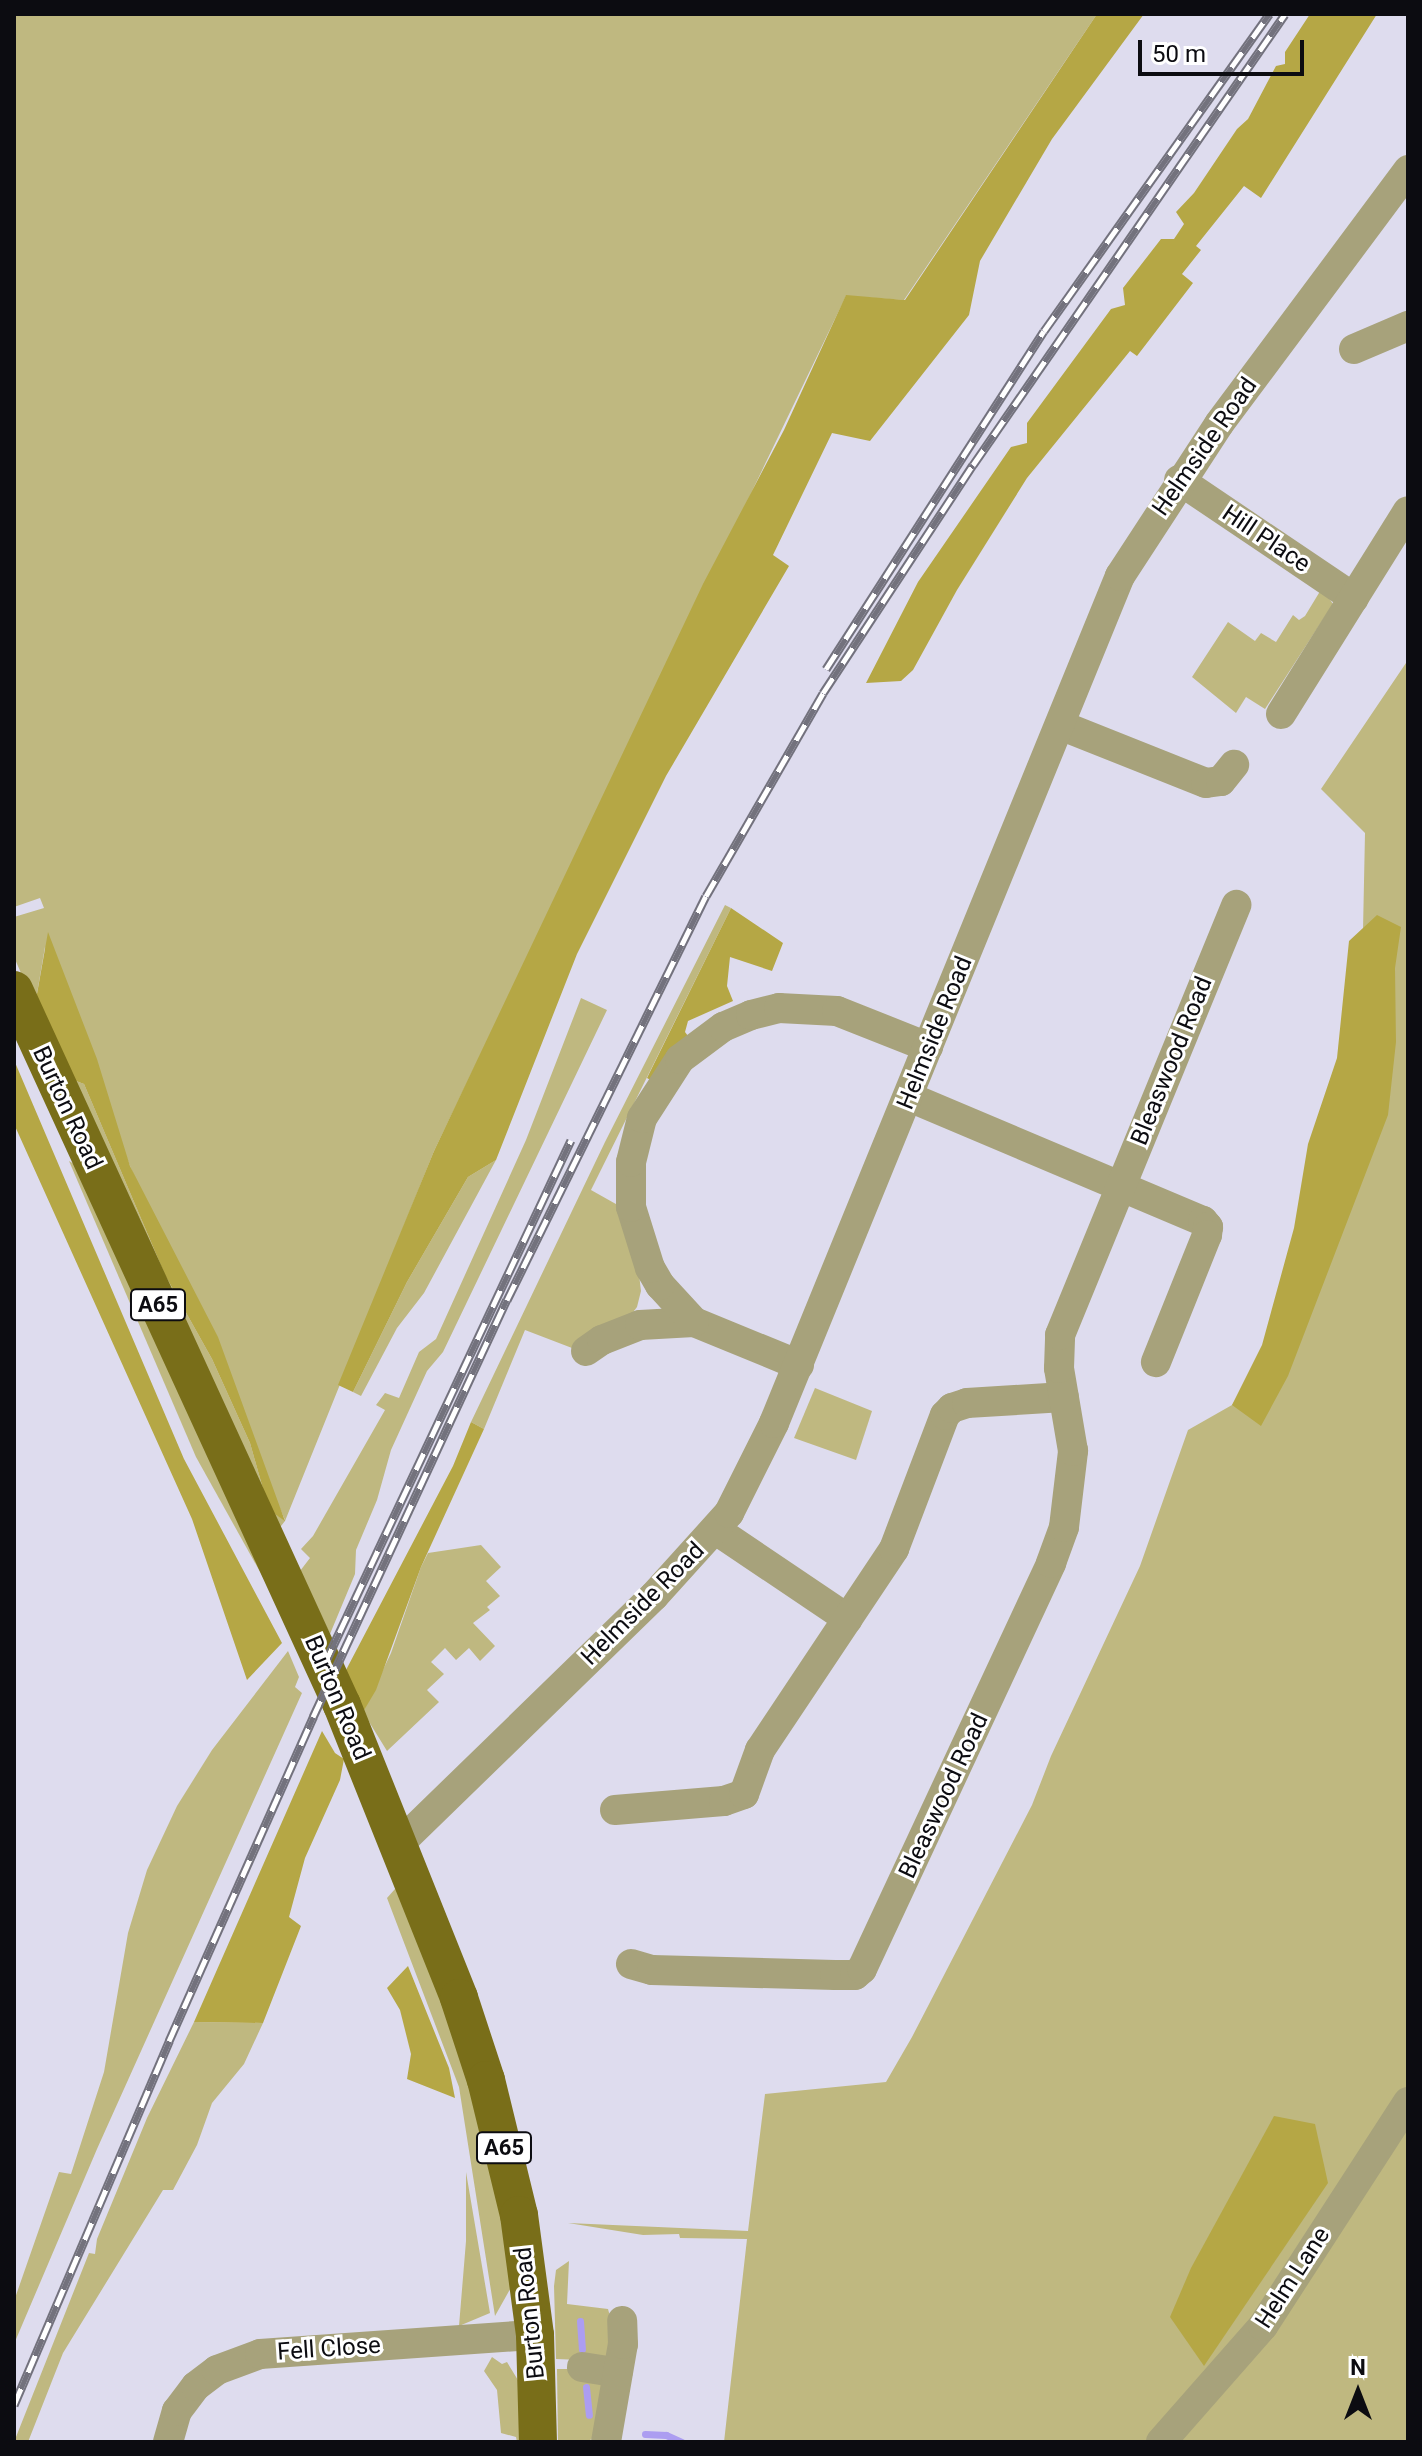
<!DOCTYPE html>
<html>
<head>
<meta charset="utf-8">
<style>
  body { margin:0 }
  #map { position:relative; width:1422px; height:2456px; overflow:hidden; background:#dedcee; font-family:Roboto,sans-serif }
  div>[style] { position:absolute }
  .green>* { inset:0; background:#bfb880 }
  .forest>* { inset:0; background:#b5a745 }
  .stream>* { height:7px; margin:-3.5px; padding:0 3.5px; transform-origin:3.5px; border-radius:3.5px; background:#ac9df1 }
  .minor>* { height:30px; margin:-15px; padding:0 15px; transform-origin:15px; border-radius:15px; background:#a7a27b }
  .major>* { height:38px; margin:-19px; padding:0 19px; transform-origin:19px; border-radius:19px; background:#796e19 }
  .rail>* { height:9px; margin-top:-4.5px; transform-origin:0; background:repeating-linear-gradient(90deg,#fff 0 18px,#73727d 0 36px); box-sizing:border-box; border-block:2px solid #73727d }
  span { translate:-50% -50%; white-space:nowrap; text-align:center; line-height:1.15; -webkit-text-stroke:6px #fff; paint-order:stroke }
  .shield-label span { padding:2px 6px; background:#fff; border:2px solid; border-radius:6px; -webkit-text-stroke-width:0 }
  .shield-label { font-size:22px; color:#0c0c11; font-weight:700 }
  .street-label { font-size:24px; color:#0c0c11 }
  .frame { position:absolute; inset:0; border:16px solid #0c0c11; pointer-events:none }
  .north { position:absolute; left:1318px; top:2352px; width:80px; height:80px; -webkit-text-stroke:6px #fff; paint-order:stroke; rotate:0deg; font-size:22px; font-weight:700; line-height:32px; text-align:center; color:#0c0c11 }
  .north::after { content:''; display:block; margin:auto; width:28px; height:36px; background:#0c0c11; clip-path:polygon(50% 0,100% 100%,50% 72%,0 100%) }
  .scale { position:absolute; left:1138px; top:40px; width:166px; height:36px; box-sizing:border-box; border:4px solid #0c0c11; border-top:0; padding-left:10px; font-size:24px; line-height:28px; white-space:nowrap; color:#0c0c11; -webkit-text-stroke:6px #fff; paint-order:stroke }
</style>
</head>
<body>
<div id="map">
  <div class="green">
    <i style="clip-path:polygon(14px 14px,1097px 14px,904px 300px,846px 296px,434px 1151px,285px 1521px,281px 1526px,274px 1526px,68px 1078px,84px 1084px,165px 1275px,212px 1359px,250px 1443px,269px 1510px,285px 1520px,130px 1166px,45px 947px,35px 1005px,14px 957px,14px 917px,44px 908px,40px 898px,14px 907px)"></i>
    <i style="clip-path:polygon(1322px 588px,1333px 604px,1265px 709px,1246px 697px,1236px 713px,1192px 677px,1228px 622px,1255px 641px,1261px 633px,1276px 642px,1293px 615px,1299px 620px,1305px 616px)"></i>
    <i style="clip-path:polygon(1408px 660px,1408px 2442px,724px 2442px,747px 2239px,680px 2238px,679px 2234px,643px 2235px,568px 2223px,748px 2231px,765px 2094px,886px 2082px,912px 2037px,1032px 1805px,1051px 1756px,1140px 1566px,1188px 1430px,1232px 1405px,1272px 1345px,1307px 1249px,1363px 930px,1365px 833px,1321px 789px)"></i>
    <i style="clip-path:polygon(725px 905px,731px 908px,591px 1190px,623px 1208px,638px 1266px,641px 1291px,637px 1307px,631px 1315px,572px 1348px,525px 1330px,484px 1429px,471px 1422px,605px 1142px)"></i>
    <i style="clip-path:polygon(581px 998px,607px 1010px,443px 1352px,427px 1371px,391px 1450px,377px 1500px,356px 1550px,355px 1574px,330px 1634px,300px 1571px,310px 1558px,301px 1549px,313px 1536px,385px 1410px,376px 1405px,385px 1393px,399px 1398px,419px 1352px,436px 1339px,526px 1140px)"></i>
    <i style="clip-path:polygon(496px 1160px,424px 1293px,397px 1328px,361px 1396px,353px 1392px,407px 1282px,468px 1177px)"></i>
    <i style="clip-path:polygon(69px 1161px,74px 1164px,279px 1606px,196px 1457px)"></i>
    <i style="clip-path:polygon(815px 1388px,872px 1411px,856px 1460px,794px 1438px)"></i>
    <i style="clip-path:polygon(481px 1545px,501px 1567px,486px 1581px,500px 1596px,487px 1607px,490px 1610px,473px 1623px,495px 1646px,480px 1661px,469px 1648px,456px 1660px,445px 1648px,431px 1662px,444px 1674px,427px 1690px,439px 1702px,387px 1751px,363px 1712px,391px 1653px,421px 1567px,428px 1553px)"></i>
    <i style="clip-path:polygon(288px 1651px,299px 1677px,295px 1687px,302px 1693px,97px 2149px,14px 2344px,14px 2301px,59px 2172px,71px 2174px,104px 2072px,128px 1933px,147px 1870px,177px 1806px,212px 1750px)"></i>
    <i style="clip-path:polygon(395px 1889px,402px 1889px,476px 2088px,513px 2284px,495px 2316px,459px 2087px,387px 1898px)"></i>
    <i style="clip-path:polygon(194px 2022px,263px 2023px,244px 2064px,212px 2103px,197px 2145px,173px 2190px,163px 2190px,63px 2353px,28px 2442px,14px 2442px,89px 2253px,95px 2254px,97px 2239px,147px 2118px)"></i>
    <i style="clip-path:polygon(466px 2172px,490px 2313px,459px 2326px,466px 2241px)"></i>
    <i style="clip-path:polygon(569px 2261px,567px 2304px,608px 2309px,616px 2338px,606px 2361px,556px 2359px,554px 2286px,556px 2270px)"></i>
    <i style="clip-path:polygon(492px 2357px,502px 2364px,507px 2362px,524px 2390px,527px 2442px,517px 2442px,516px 2437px,501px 2433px,497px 2390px,484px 2371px)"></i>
    <i style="clip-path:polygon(557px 2369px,570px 2369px,603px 2384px,598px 2433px,588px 2442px,558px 2442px)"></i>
  </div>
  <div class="forest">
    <i style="clip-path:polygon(1097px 14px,1144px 14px,1052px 139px,980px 261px,969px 315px,870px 441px,832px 433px,773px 555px,789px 566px,666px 776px,577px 954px,496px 1160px,468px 1177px,407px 1282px,353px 1392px,338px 1385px,434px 1151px,703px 584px,784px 430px,846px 295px,905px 300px)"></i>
    <i style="clip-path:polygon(1310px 14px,1377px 14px,1261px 198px,1244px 186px,1196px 246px,1201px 250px,1182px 274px,1193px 283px,1137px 356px,1130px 351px,1027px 478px,957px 590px,913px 670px,901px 681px,866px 683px,918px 582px,1011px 447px,1027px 443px,1027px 423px,1111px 309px,1125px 305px,1123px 288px,1161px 239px,1174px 239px,1184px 224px,1176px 212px,1194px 193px,1237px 129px,1248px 119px,1276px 66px,1285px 64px,1285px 52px)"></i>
    <i style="clip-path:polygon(731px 908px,783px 943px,772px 971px,730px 957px,727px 986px,733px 1001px,688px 1021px,685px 1032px,691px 1040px,654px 1082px,647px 1078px)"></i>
    <i style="clip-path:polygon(1377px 915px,1401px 927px,1395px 968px,1396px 1042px,1388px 1115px,1288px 1376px,1261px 1426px,1232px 1405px,1262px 1345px,1294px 1228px,1308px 1144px,1337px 1058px,1349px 941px)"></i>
    <i style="clip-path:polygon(48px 932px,97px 1059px,130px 1166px,218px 1337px,285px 1521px,269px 1510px,250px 1443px,212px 1359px,165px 1275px,84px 1084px,68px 1078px,35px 1005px)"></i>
    <i style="clip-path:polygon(14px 1060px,184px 1459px,282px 1643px,247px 1680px,192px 1519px,14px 1124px)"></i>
    <i style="clip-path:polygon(471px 1422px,484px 1429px,421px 1567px,376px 1690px,363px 1712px,346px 1670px,453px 1466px)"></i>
    <i style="clip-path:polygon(322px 1731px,335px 1753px,344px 1759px,340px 1780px,305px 1858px,289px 1917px,301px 1926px,263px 2023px,194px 2022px)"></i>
    <i style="clip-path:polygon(408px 1966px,449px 2068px,455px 2098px,407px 2079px,411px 2054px,400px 2010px,387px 1988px)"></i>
    <i style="clip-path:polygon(1274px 2116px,1315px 2124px,1328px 2183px,1204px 2366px,1170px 2317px,1191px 2268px)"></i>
  </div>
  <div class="stream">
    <i style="left:580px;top:2321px;width:28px;rotate:86deg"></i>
    <i style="left:586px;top:2387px;width:28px;rotate:84deg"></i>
    <i style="left:645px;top:2434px;width:21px;rotate:3deg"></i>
    <i style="left:666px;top:2435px;width:17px;rotate:24deg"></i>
  </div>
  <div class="minor">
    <i style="left:1354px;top:349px;width:59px;rotate:-23.1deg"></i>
    <i style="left:1179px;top:480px;width:211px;rotate:34deg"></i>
    <i style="left:1281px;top:714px;width:239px;rotate:-58deg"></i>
    <i style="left:1060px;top:725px;width:157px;rotate:21.7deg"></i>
    <i style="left:1206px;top:783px;width:15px;rotate:-8deg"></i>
    <i style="left:1221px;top:781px;width:21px;rotate:-51deg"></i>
    <i style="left:909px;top:1097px;width:319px;rotate:22.9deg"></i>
    <i style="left:1203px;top:1221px;width:8px;rotate:50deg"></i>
    <i style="left:1208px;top:1227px;width:8px;rotate:97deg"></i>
    <i style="left:1207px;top:1235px;width:137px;rotate:111.9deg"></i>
    <i style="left:586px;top:1351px;width:19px;rotate:-35deg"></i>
    <i style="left:602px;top:1340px;width:41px;rotate:-21.5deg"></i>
    <i style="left:640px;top:1325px;width:54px;rotate:-3.2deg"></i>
    <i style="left:799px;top:1365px;width:113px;rotate:-157.7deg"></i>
    <i style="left:694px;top:1322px;width:50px;rotate:-132.6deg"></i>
    <i style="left:660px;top:1285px;width:20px;rotate:-120deg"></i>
    <i style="left:650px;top:1268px;width:64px;rotate:-107.3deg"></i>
    <i style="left:631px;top:1207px;width:45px;rotate:-90deg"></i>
    <i style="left:631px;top:1162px;width:45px;rotate:-76deg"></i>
    <i style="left:642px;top:1118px;width:70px;rotate:-57.2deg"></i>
    <i style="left:680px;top:1059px;width:54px;rotate:-36.7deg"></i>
    <i style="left:723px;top:1027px;width:30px;rotate:-23deg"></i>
    <i style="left:751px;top:1015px;width:29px;rotate:-14deg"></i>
    <i style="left:779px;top:1008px;width:58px;rotate:3deg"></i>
    <i style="left:837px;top:1011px;width:98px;rotate:21.6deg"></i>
    <i style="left:716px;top:1530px;width:159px;rotate:34deg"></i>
    <i style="left:615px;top:1810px;width:109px;rotate:-4.7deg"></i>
    <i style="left:724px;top:1801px;width:21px;rotate:-19deg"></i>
    <i style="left:744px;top:1794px;width:47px;rotate:-70deg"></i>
    <i style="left:760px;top:1750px;width:242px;rotate:-56.3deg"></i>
    <i style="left:894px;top:1549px;width:143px;rotate:-69.2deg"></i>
    <i style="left:945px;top:1415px;width:10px;rotate:-45deg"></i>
    <i style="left:952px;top:1408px;width:16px;rotate:-18deg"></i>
    <i style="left:967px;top:1403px;width:97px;rotate:-3.5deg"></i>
    <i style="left:399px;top:1844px;width:356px;rotate:-44.2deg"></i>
    <i style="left:654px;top:1596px;width:112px;rotate:-47.9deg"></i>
    <i style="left:729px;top:1513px;width:101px;rotate:-63.4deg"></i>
    <i style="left:774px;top:1423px;width:915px;rotate:-67.78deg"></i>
    <i style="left:1120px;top:576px;width:181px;rotate:-56.9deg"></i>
    <i style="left:1219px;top:424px;width:317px;rotate:-53.3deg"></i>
    <i style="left:631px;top:1964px;width:22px;rotate:16deg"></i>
    <i style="left:652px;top:1970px;width:183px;rotate:1.6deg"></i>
    <i style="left:835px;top:1975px;width:20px"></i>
    <i style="left:855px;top:1975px;width:9px;rotate:-41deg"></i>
    <i style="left:862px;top:1969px;width:448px;rotate:-65deg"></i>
    <i style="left:1051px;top:1563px;width:38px;rotate:-70deg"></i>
    <i style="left:1064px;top:1527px;width:77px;rotate:-83.2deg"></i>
    <i style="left:1073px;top:1451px;width:84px;rotate:-99.6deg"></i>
    <i style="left:1059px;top:1368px;width:33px;rotate:-88deg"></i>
    <i style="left:1060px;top:1335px;width:465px;rotate:-67.7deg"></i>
    <i style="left:582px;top:2367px;width:36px;rotate:9deg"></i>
    <i style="left:168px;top:2442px;width:32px;rotate:-74deg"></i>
    <i style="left:177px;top:2411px;width:31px;rotate:-53deg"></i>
    <i style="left:196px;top:2386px;width:26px;rotate:-37deg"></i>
    <i style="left:217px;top:2370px;width:46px;rotate:-20.4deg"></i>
    <i style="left:260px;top:2354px;width:276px;rotate:-4deg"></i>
    <i style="left:606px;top:2442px;width:99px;rotate:-80.2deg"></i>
    <i style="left:623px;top:2344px;width:23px;rotate:-92deg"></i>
    <i style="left:1161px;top:2442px;width:154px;rotate:-48.7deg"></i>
    <i style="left:1263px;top:2326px;width:267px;rotate:-57.1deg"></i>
  </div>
  <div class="major">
    <i style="left:14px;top:990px;width:787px;rotate:65.36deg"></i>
    <i style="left:342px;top:1705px;width:315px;rotate:68.2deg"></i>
    <i style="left:459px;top:1998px;width:86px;rotate:71.8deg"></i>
    <i style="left:486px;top:2080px;width:139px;rotate:76.3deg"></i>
    <i style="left:519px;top:2215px;width:121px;rotate:82.4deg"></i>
    <i style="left:535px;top:2335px;width:107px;rotate:88.4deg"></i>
  </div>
  <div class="rail">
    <i style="left:826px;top:669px;width:402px;rotate:-57.2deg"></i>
    <i style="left:1044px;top:331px;width:389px;rotate:-54.6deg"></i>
    <i style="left:324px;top:1665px;width:580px;rotate:-64.8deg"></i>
    <i style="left:14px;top:2405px;width:396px;rotate:-66.9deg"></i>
    <i style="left:169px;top:2041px;width:355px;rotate:-66deg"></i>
    <i style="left:313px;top:1717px;width:460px;rotate:-65.1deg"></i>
    <i style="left:507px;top:1300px;width:450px;rotate:-63.8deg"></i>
    <i style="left:706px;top:896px;width:234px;rotate:-60deg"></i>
    <i style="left:823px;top:693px;width:273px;rotate:-56.7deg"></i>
    <i style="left:973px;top:465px;width:548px;rotate:-55.32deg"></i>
  </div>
  <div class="shield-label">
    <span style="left:158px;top:1305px">A65</span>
    <span style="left:504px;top:2148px">A65</span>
  </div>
  <div class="street-label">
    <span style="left:1205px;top:447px;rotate:-55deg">Helmside Road</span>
    <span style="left:1266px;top:539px;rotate:34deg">Hill Place</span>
    <span style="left:935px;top:1033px;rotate:-68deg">Helmside Road</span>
    <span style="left:1172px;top:1061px;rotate:-68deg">Bleaswood Road</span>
    <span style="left:67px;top:1108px;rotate:65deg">Burton Road</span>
    <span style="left:643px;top:1604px;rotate:-45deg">Helmside Road</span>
    <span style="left:337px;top:1698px;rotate:67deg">Burton Road</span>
    <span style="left:944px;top:1796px;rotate:-65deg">Bleaswood Road</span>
    <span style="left:1293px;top:2278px;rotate:-57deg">Helm Lane</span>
    <span style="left:530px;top:2313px;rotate:-96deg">Burton Road</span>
    <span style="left:329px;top:2349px;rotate:-4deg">Fell Close</span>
  </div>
  <div class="frame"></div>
  <div class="north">N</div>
  <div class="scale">50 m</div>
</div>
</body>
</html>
